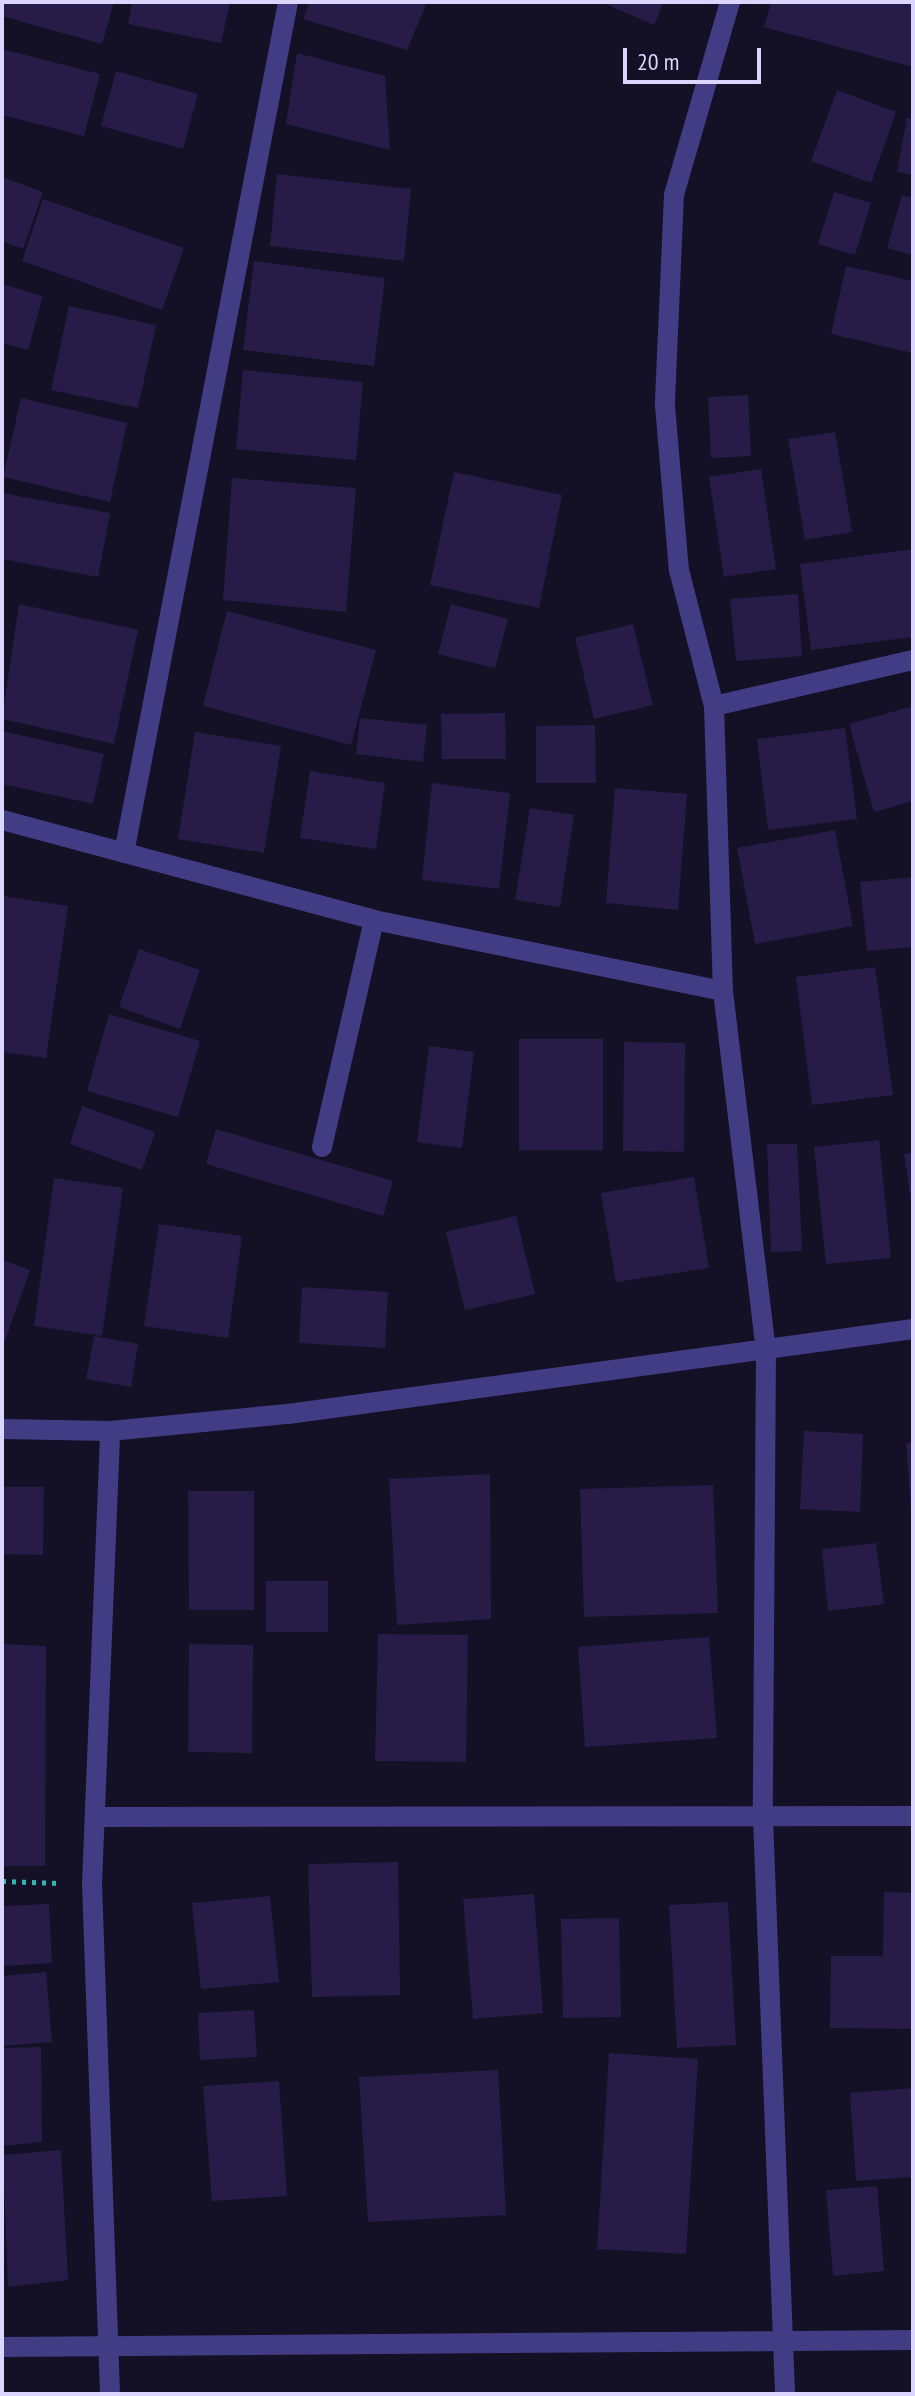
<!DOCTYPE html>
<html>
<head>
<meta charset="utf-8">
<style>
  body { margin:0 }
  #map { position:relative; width:915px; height:2396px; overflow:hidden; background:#141026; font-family:"PT Sans Narrow",sans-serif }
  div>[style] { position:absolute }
  .building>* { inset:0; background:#271c47 }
  .path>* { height:5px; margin-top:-2.5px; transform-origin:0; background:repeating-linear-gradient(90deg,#32b6b4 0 4px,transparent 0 10px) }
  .minor>* { height:20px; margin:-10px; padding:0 10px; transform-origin:10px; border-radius:10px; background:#423c84 }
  span { translate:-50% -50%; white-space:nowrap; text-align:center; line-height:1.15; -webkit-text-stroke:6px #141026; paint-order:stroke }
  .frame { position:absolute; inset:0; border:4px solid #dcd6fe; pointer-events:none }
  .scale { position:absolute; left:623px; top:48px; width:138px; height:36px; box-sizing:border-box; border:4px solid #dcd6fe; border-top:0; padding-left:10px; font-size:24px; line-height:28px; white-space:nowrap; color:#dcd6fe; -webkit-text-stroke:6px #141026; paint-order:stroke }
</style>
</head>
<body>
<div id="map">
  <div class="building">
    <i style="clip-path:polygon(2px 2px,114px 2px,102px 44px,2px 16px)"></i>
    <i style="clip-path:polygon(132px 2px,230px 2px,221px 43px,128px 24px)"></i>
    <i style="clip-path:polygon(310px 2px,427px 2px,407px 50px,303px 19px)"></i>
    <i style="clip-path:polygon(601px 2px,664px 2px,654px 25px)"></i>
    <i style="clip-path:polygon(771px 2px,913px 2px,913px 67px,764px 27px)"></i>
    <i style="clip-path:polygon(2px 49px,100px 74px,84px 136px,2px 115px)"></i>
    <i style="clip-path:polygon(297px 53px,385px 76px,390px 150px,286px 124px)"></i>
    <i style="clip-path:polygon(116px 71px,198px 94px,183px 149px,101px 126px)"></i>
    <i style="clip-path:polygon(837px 90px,896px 112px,871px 183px,811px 161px)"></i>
    <i style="clip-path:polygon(907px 118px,913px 119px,913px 175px,897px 172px)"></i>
    <i style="clip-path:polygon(277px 174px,411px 189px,404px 261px,270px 246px)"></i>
    <i style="clip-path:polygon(2px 177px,43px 192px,23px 249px,2px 241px)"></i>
    <i style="clip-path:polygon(834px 192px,871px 203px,855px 255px,818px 244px)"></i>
    <i style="clip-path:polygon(902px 195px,913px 198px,913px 255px,887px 248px)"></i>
    <i style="clip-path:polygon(43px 199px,184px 248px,162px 310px,22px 261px)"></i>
    <i style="clip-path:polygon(254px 261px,385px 278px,374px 366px,243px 350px)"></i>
    <i style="clip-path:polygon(846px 266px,913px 281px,913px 353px,831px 334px)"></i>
    <i style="clip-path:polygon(2px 284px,43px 296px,28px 350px,2px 343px)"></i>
    <i style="clip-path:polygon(69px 306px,156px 325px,138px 408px,51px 390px)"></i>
    <i style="clip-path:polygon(243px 370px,363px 382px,356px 460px,236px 449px)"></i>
    <i style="clip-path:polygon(748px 395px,751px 456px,711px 458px,708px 397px)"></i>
    <i style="clip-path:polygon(21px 398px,127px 423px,110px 502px,3px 477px)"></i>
    <i style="clip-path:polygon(835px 432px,852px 532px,805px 540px,788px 439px)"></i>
    <i style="clip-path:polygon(761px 469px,776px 569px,724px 577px,709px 477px)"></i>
    <i style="clip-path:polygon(454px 472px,562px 495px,539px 608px,430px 585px)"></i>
    <i style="clip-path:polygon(232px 478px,356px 488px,346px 612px,223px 600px)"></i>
    <i style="clip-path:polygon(2px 493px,110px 513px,98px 577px,2px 559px)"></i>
    <i style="clip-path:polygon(913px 549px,913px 637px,811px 650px,800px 564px)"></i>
    <i style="clip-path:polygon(798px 594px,802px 656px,736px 661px,730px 599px)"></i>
    <i style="clip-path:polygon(19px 604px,138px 630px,114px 744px,2px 719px)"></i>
    <i style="clip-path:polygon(451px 604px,508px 619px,495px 668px,438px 654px)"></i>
    <i style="clip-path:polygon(227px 611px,376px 650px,351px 745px,203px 706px)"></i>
    <i style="clip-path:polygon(633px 624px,653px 705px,594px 719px,575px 638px)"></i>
    <i style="clip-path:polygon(913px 706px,913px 801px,874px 812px,849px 724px)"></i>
    <i style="clip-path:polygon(505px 713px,506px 759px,442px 759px,441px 714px)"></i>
    <i style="clip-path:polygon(360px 718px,427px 725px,423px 762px,356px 754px)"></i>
    <i style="clip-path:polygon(595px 725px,596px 783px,536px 783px,536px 726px)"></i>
    <i style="clip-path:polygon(845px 728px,857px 819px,768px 830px,757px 739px)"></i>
    <i style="clip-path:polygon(2px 731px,104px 754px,93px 804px,2px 784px)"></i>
    <i style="clip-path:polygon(195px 732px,281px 746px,264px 853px,178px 839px)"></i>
    <i style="clip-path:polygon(310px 771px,385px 783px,376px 849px,300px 838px)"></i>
    <i style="clip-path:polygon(432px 783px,510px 793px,499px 889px,422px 880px)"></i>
    <i style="clip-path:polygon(615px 788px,687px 794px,678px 910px,606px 903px)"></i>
    <i style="clip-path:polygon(530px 808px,574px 815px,560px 907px,515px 900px)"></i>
    <i style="clip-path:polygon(835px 830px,853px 926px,755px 944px,737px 848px)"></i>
    <i style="clip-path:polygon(913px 877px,913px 947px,867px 951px,860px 882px)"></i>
    <i style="clip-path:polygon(3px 896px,68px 906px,46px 1058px,2px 1052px)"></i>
    <i style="clip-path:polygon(139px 949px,200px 970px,180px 1029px,119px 1007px)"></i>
    <i style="clip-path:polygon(875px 967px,893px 1095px,812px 1105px,796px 977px)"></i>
    <i style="clip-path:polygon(109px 1014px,200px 1041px,178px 1117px,87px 1091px)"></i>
    <i style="clip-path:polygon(519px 1039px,603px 1039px,603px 1150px,519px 1150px)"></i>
    <i style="clip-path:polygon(624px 1042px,685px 1043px,684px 1152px,623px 1151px)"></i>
    <i style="clip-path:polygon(429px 1046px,474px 1052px,462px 1148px,417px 1142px)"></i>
    <i style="clip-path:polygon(82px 1106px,155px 1132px,142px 1170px,70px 1144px)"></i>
    <i style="clip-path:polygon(216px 1129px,393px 1181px,383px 1216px,206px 1164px)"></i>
    <i style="clip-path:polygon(879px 1140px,891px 1258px,826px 1264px,814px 1147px)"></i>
    <i style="clip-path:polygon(767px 1144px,797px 1144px,802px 1251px,771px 1252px)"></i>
    <i style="clip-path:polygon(913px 1152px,913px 1200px,911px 1200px,904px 1154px)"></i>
    <i style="clip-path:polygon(694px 1177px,709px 1268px,616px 1282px,601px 1193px)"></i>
    <i style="clip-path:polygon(54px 1178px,123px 1188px,102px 1336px,34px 1326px)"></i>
    <i style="clip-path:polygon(516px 1216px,535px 1294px,465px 1310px,446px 1232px)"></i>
    <i style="clip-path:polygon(159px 1224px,242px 1236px,228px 1338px,144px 1326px)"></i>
    <i style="clip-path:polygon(2px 1260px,30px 1270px,2px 1349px)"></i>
    <i style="clip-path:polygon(302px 1287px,388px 1292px,385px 1348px,299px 1343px)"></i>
    <i style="clip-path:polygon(94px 1336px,138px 1344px,131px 1387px,86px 1379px)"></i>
    <i style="clip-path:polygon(804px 1431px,863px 1434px,860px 1512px,800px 1509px)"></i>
    <i style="clip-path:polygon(906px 1443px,913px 1443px,913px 1509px,911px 1509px)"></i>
    <i style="clip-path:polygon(490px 1474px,491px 1619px,397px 1625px,389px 1479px)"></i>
    <i style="clip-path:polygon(713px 1485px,718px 1613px,584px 1617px,580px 1489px)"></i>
    <i style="clip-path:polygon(2px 1487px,44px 1487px,43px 1555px,2px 1554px)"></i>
    <i style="clip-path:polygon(188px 1491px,254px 1491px,254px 1610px,189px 1610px)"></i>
    <i style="clip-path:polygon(876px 1543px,884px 1604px,828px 1611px,822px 1549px)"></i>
    <i style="clip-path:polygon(266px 1581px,328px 1581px,328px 1632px,266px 1632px)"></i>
    <i style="clip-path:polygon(378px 1634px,468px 1635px,466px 1762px,375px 1761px)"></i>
    <i style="clip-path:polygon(709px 1637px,717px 1738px,585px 1747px,578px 1647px)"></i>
    <i style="clip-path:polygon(2px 1644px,46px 1646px,45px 1866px,2px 1866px)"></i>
    <i style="clip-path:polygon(189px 1644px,253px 1645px,252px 1753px,188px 1752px)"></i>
    <i style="clip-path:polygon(398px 1862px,400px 1995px,312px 1997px,308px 1864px)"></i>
    <i style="clip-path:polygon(884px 1892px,913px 1893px,913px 2029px,830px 2028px,831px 1956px,883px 1956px)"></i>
    <i style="clip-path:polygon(534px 1894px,543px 2013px,473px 2019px,463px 1899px)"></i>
    <i style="clip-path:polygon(270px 1896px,279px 1982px,201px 1989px,192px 1903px)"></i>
    <i style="clip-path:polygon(728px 1902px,736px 2045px,677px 2048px,669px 1905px)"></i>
    <i style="clip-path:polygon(49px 1904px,52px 1963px,2px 1966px,2px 1906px)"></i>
    <i style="clip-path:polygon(619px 1918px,621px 2017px,563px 2018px,561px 1919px)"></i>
    <i style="clip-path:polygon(46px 1972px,52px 2042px,2px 2046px,2px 1976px)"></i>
    <i style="clip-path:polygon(254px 2010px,257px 2057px,200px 2060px,198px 2013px)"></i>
    <i style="clip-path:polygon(41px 2047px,42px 2142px,2px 2146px,2px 2048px)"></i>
    <i style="clip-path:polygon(609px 2053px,698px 2059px,686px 2254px,597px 2249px)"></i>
    <i style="clip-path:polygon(498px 2070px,506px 2215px,368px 2222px,359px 2077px)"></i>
    <i style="clip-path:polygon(279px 2081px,287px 2196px,212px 2201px,203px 2086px)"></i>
    <i style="clip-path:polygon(913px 2088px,913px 2177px,856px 2181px,850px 2093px)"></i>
    <i style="clip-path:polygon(61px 2150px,68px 2280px,8px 2287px,3px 2155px)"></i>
    <i style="clip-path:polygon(877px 2186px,884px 2271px,833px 2276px,826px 2190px)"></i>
  </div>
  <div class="path">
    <i style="left:2px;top:1881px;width:57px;rotate:2deg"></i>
  </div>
  <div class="minor">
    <i style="left:730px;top:2px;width:201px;rotate:106.2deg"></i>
    <i style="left:674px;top:195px;width:210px;rotate:92.5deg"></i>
    <i style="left:665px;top:405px;width:166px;rotate:85.2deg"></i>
    <i style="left:679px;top:570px;width:140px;rotate:75.6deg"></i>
    <i style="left:714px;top:706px;width:285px;rotate:88.2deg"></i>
    <i style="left:723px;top:991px;width:362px;rotate:83.2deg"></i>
    <i style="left:766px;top:1350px;width:468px;rotate:90.4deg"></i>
    <i style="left:763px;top:1818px;width:576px;rotate:87.81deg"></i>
    <i style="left:714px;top:706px;width:204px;rotate:-13deg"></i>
    <i style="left:2px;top:820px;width:385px;rotate:15deg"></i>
    <i style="left:374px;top:920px;width:356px;rotate:11.5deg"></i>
    <i style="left:124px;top:853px;width:867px;rotate:-79.09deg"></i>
    <i style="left:322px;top:1147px;width:233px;rotate:-77.1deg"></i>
    <i style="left:2px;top:1429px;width:108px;rotate:1.1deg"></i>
    <i style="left:110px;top:1431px;width:179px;rotate:-5.5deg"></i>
    <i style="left:288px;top:1414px;width:631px;rotate:-7.74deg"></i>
    <i style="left:98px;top:1817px;width:815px;rotate:-0.07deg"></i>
    <i style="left:2px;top:2347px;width:911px;rotate:-0.44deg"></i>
    <i style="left:110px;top:2394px;width:510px;rotate:-92.02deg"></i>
    <i style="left:92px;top:1884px;width:453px;rotate:-87.7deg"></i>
  </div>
  <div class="frame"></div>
  <div class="scale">20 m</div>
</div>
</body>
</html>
